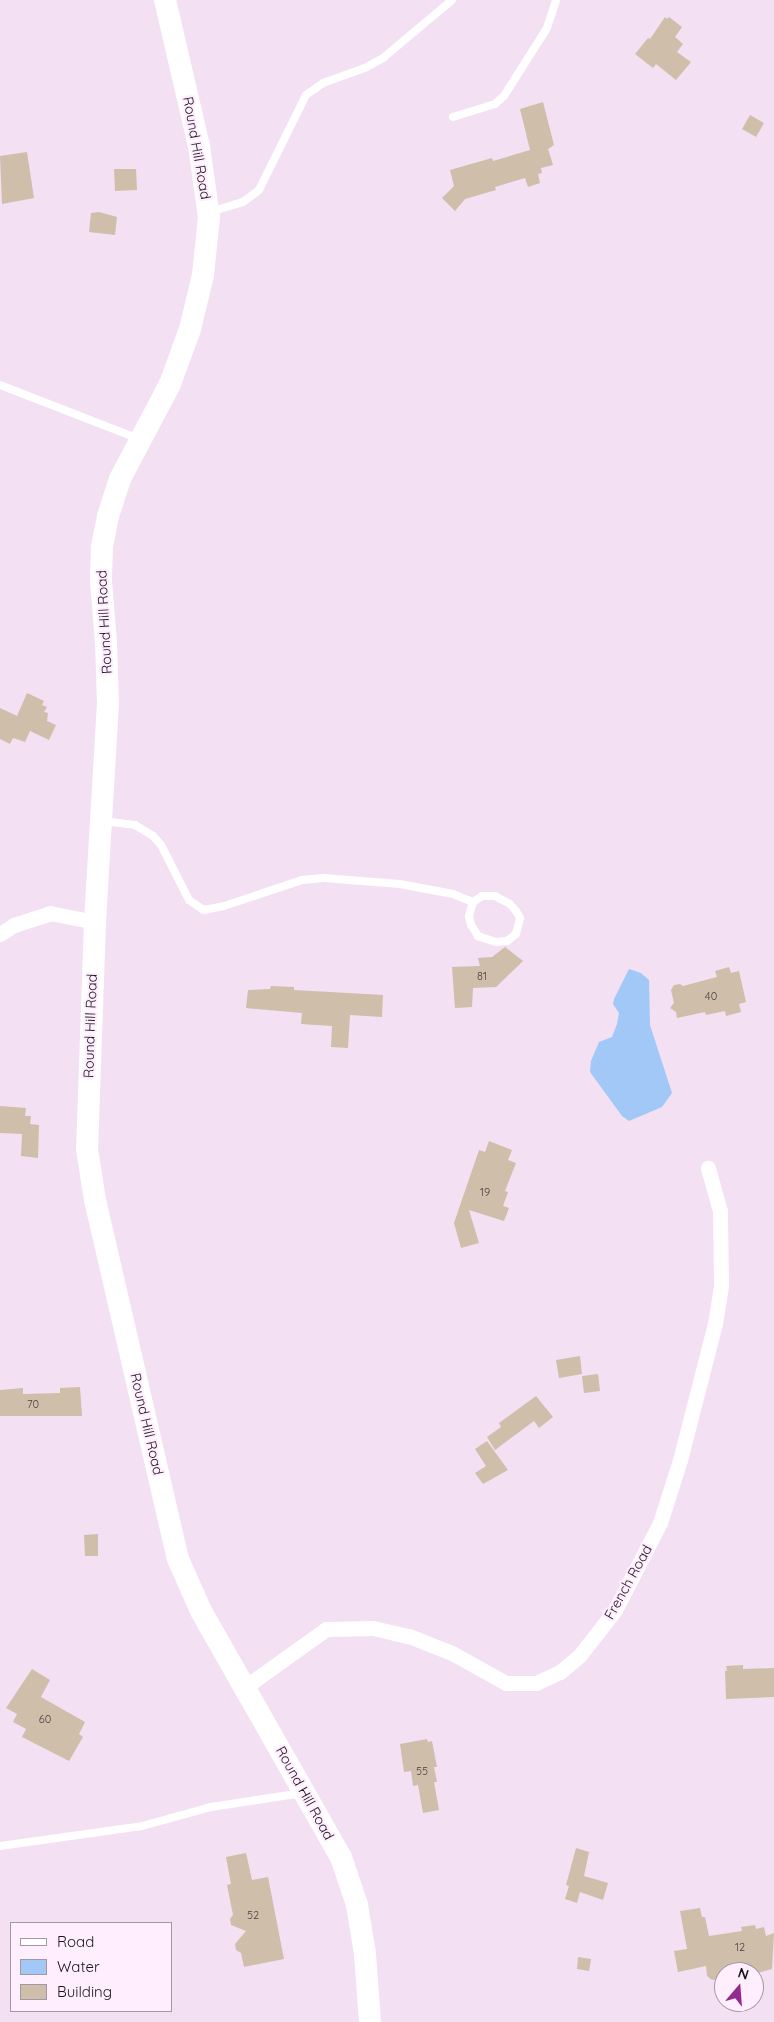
<!DOCTYPE html>
<html>
<head>
<meta charset="utf-8">
<style>
  body { margin:0 }
  #map { position:relative; width:774px; height:2022px; overflow:hidden; background:#f3e0f3; font-family:Quicksand,sans-serif }
  div>[style] { position:absolute }
  .water>* { inset:0; background:#a1c8f6 }
  .building>* { inset:0; background:#cebeaa }
  .lane>* { height:8px; margin:-4px; padding:0 4px; transform-origin:4px; border-radius:4px; background:#fff }
  .street>* { height:15px; margin:-7.5px; padding:0 7.5px; transform-origin:7.5px; border-radius:7.5px; background:#fff }
  .secondary>* { height:22px; margin:-11px; padding:0 11px; transform-origin:11px; border-radius:11px; background:#fff }
  span { translate:-50% -50%; white-space:nowrap; text-align:center; line-height:1.15; -webkit-text-stroke:4.5px #feeefe; paint-order:stroke }
  .number-label { font-size:11px; color:#483f40 }
  .number-label span { -webkit-text-stroke-width:0 }
  .street-label { font-size:14px; color:#1c151c }
  .legend { position:absolute; left:10px; top:1922px; width:162px; height:90px; box-sizing:border-box; background:#feeefe; border:1px solid #a497a4; margin:0; padding:6px 9px; list-style:none; font-size:15px; color:#1c151c }
  .legend li { display:flex; align-items:center; gap:10px; height:25px }
  .legend b { width:25px; border:1px solid #a497a4 }
  .north { position:absolute; left:714px; top:1962px; width:50px; height:50px; box-sizing:border-box; background:#feeefe; border:1px solid #a497a4; border-radius:50%; rotate:18deg; font-size:14px; font-weight:700; line-height:20px; text-align:center; color:#1c151c }
  .north::after { content:''; display:block; margin:auto; width:18px; height:22px; background:#932b8f; clip-path:polygon(50% 0,100% 100%,50% 72%,0 100%) }
</style>
</head>
<body>
<div id="map">
  <div class="water">
    <i style="clip-path:polygon(629px 969px,641px 973px,649px 980px,650px 1025px,672px 1093px,662px 1107px,629px 1121px,622px 1116px,590px 1072px,591px 1061px,599px 1042px,612px 1037px,617px 1024px,619px 1013px,613px 1004px,614px 999px)"></i>
  </div>
  <div class="building">
    <i style="clip-path:polygon(665px 17px,667px 19px,669px 17px,682px 27px,675px 37px,683px 44px,677px 52px,691px 62px,676px 80px,656px 64px,653px 68px,635px 54px,648px 38px,650px 39px)"></i>
    <i style="clip-path:polygon(543px 102px,554px 145px,548px 149px,553px 165px,541px 168px,542px 173px,538px 174px,540px 183px,528px 187px,525px 178px,495px 187px,496px 190px,465px 199px,455px 211px,442px 198px,454px 186px,450px 170px,492px 158px,493px 161px,530px 150px,520px 109px)"></i>
    <i style="clip-path:polygon(750px 115px,764px 123px,756px 137px,742px 129px)"></i>
    <i style="clip-path:polygon(27px 152px,34px 198px,2px 204px,0 156px)"></i>
    <i style="clip-path:polygon(114px 169px,136px 169px,137px 190px,115px 191px)"></i>
    <i style="clip-path:polygon(99px 212px,117px 217px,115px 235px,89px 232px,91px 213px)"></i>
    <i style="clip-path:polygon(27px 693px,44px 701px,42px 705px,47px 707px,44px 712px,48px 713px,47px 721px,56px 725px,49px 740px,30px 731px,25px 742px,13px 738px,10px 744px,0 739px,0 708px,17px 716px)"></i>
    <i style="clip-path:polygon(505px 947px,523px 961px,496px 987px,473px 988px,472px 1007px,455px 1008px,452px 967px,480px 966px,478px 958px,492px 957px)"></i>
    <i style="clip-path:polygon(729px 967px,731px 973px,739px 971px,746px 1002px,739px 1004px,741px 1012px,726px 1016px,725px 1011px,706px 1015px,705px 1012px,677px 1018px,676px 1012px,670px 1008px,674px 1003px,671px 990px,674px 985px,680px 984px,683px 986px,717px 977px,715px 971px)"></i>
    <i style="clip-path:polygon(271px 986px,294px 987px,294px 990px,383px 995px,382px 1017px,350px 1015px,348px 1048px,331px 1047px,332px 1026px,301px 1024px,302px 1013px,246px 1008px,248px 990px,270px 989px)"></i>
    <i style="clip-path:polygon(0 1106px,26px 1108px,25px 1116px,31px 1116px,30px 1124px,39px 1125px,38px 1158px,21px 1156px,22px 1134px,0 1133px)"></i>
    <i style="clip-path:polygon(489px 1141px,512px 1150px,508px 1160px,516px 1163px,505px 1191px,508px 1192px,503px 1206px,509px 1208px,504px 1221px,469px 1210px,479px 1243px,461px 1248px,454px 1223px,479px 1150px,485px 1152px)"></i>
    <i style="clip-path:polygon(580px 1356px,582px 1374px,559px 1378px,556px 1360px)"></i>
    <i style="clip-path:polygon(598px 1374px,600px 1391px,584px 1393px,582px 1376px)"></i>
    <i style="clip-path:polygon(80px 1387px,82px 1416px,0 1416px,0 1390px,23px 1388px,23px 1394px,60px 1393px,60px 1388px)"></i>
    <i style="clip-path:polygon(536px 1396px,553px 1417px,539px 1428px,534px 1421px,495px 1450px,487px 1437px,501px 1427px,499px 1423px)"></i>
    <i style="clip-path:polygon(487px 1441px,508px 1470px,483px 1484px,475px 1473px,486px 1466px,475px 1449px)"></i>
    <i style="clip-path:polygon(98px 1534px,98px 1556px,85px 1556px,84px 1535px)"></i>
    <i style="clip-path:polygon(743px 1665px,743px 1669px,774px 1668px,774px 1697px,726px 1699px,725px 1671px,727px 1671px,726px 1666px)"></i>
    <i style="clip-path:polygon(32px 1669px,50px 1680px,41px 1697px,85px 1722px,79px 1734px,83px 1737px,69px 1761px,22px 1737px,26px 1729px,13px 1722px,17px 1714px,6px 1708px)"></i>
    <i style="clip-path:polygon(427px 1739px,428px 1742px,432px 1741px,437px 1767px,434px 1767px,437px 1782px,434px 1782px,439px 1810px,423px 1813px,418px 1785px,413px 1786px,411px 1771px,404px 1772px,400px 1744px)"></i>
    <i style="clip-path:polygon(576px 1848px,589px 1852px,584px 1876px,608px 1883px,603px 1900px,580px 1892px,577px 1903px,565px 1899px,569px 1886px,566px 1885px)"></i>
    <i style="clip-path:polygon(246px 1853px,252px 1880px,268px 1877px,284px 1959px,244px 1967px,241px 1953px,236px 1950px,235px 1944px,246px 1931px,231px 1925px,230px 1919px,233px 1915px,227px 1885px,231px 1884px,226px 1857px)"></i>
    <i style="clip-path:polygon(700px 1908px,702px 1917px,705px 1917px,709px 1936px,742px 1931px,741px 1927px,755px 1925px,756px 1929px,764px 1927px,766px 1936px,774px 1933px,772px 1969px,754px 1974px,754px 1972px,723px 1972px,719px 1979px,712px 1980px,707px 1976px,706px 1966px,678px 1972px,674px 1951px,687px 1949px,680px 1911px)"></i>
    <i style="clip-path:polygon(578px 1957px,591px 1959px,589px 1971px,577px 1969px)"></i>
  </div>
  <div class="lane">
    <i style="left:453px;top:117px;width:44px;rotate:-17.2deg"></i>
    <i style="left:495px;top:104px;width:12px;rotate:-42deg"></i>
    <i style="left:504px;top:96px;width:80px;rotate:-57.7deg"></i>
    <i style="left:547px;top:28px;width:29px;rotate:-72deg"></i>
    <i style="left:210px;top:212px;width:34px;rotate:-17deg"></i>
    <i style="left:243px;top:202px;width:20px;rotate:-37deg"></i>
    <i style="left:259px;top:190px;width:106px;rotate:-63.7deg"></i>
    <i style="left:306px;top:95px;width:21px;rotate:-35deg"></i>
    <i style="left:323px;top:83px;width:45px;rotate:-19.7deg"></i>
    <i style="left:365px;top:68px;width:21px;rotate:-29deg"></i>
    <i style="left:383px;top:58px;width:90px;rotate:-40deg"></i>
    <i style="left:0;top:385px;width:149px;rotate:21.2deg"></i>
    <i style="left:103px;top:821px;width:32px;rotate:7deg"></i>
    <i style="left:135px;top:825px;width:21px;rotate:31deg"></i>
    <i style="left:153px;top:836px;width:12px;rotate:48deg"></i>
    <i style="left:161px;top:845px;width:62px;rotate:63deg"></i>
    <i style="left:189px;top:900px;width:18px;rotate:34deg"></i>
    <i style="left:204px;top:910px;width:20px;rotate:-11deg"></i>
    <i style="left:224px;top:906px;width:82px;rotate:-18.4deg"></i>
    <i style="left:302px;top:880px;width:22px;rotate:-5deg"></i>
    <i style="left:324px;top:878px;width:76px;rotate:4.5deg"></i>
    <i style="left:400px;top:884px;width:54px;rotate:10.7deg"></i>
    <i style="left:453px;top:894px;width:22px;rotate:22deg"></i>
    <i style="left:473px;top:902px;width:11px;rotate:-34deg"></i>
    <i style="left:482px;top:896px;width:13px"></i>
    <i style="left:495px;top:896px;width:17px;rotate:28deg"></i>
    <i style="left:510px;top:904px;width:9px;rotate:49deg"></i>
    <i style="left:516px;top:911px;width:8px;rotate:60deg"></i>
    <i style="left:520px;top:918px;width:16px;rotate:104deg"></i>
    <i style="left:516px;top:934px;width:11px;rotate:142deg"></i>
    <i style="left:507px;top:941px;width:11px;rotate:175deg"></i>
    <i style="left:496px;top:942px;width:19px;rotate:-162deg"></i>
    <i style="left:478px;top:936px;width:13px;rotate:-122deg"></i>
    <i style="left:471px;top:925px;width:9px;rotate:-103deg"></i>
    <i style="left:469px;top:916px;width:15px;rotate:-74deg"></i>
    <i style="left:0;top:1846px;width:143px;rotate:-8deg"></i>
    <i style="left:142px;top:1826px;width:72px;rotate:-15.4deg"></i>
    <i style="left:211px;top:1807px;width:93px;rotate:-8.7deg"></i>
  </div>
  <div class="street">
    <i style="left:0;top:934px;width:17px;rotate:-33deg"></i>
    <i style="left:14px;top:925px;width:38px;rotate:-18deg"></i>
    <i style="left:50px;top:913px;width:46px;rotate:11.3deg"></i>
    <i style="left:245px;top:1687px;width:100px;rotate:-35.6deg"></i>
    <i style="left:326px;top:1629px;width:47px;rotate:-1.2deg"></i>
    <i style="left:373px;top:1628px;width:37px;rotate:13deg"></i>
    <i style="left:409px;top:1636px;width:46px;rotate:21.6deg"></i>
    <i style="left:452px;top:1653px;width:62px;rotate:29.1deg"></i>
    <i style="left:506px;top:1683px;width:30px"></i>
    <i style="left:536px;top:1683px;width:26px;rotate:-25deg"></i>
    <i style="left:560px;top:1672px;width:26px;rotate:-40deg"></i>
    <i style="left:580px;top:1655px;width:57px;rotate:-52.1deg"></i>
    <i style="left:615px;top:1610px;width:98px;rotate:-62.7deg"></i>
    <i style="left:660px;top:1523px;width:66px;rotate:-72.4deg"></i>
    <i style="left:680px;top:1460px;width:140px;rotate:-75.6deg"></i>
    <i style="left:715px;top:1324px;width:39px;rotate:-81deg"></i>
    <i style="left:721px;top:1285px;width:74px;rotate:-90.8deg"></i>
    <i style="left:720px;top:1211px;width:45px;rotate:-105.6deg"></i>
  </div>
  <div class="secondary">
    <i style="left:165px;top:0;width:150px;rotate:76.9deg"></i>
    <i style="left:199px;top:146px;width:72px;rotate:82deg"></i>
    <i style="left:209px;top:217px;width:58px;rotate:95.9deg"></i>
    <i style="left:203px;top:275px;width:56px;rotate:103.5deg"></i>
    <i style="left:190px;top:329px;width:59px;rotate:110deg"></i>
    <i style="left:170px;top:384px;width:107px;rotate:117.8deg"></i>
    <i style="left:120px;top:479px;width:39px;rotate:108deg"></i>
    <i style="left:108px;top:516px;width:33px;rotate:101deg"></i>
    <i style="left:102px;top:548px;width:33px;rotate:92deg"></i>
    <i style="left:101px;top:581px;width:62px;rotate:85.4deg"></i>
    <i style="left:106px;top:643px;width:60px;rotate:88.1deg"></i>
    <i style="left:108px;top:703px;width:219px;rotate:93.4deg"></i>
    <i style="left:95px;top:922px;width:227px;rotate:92deg"></i>
    <i style="left:87px;top:1149px;width:52px;rotate:81.1deg"></i>
    <i style="left:95px;top:1200px;width:368px;rotate:77deg"></i>
    <i style="left:178px;top:1559px;width:57px;rotate:66.1deg"></i>
    <i style="left:201px;top:1611px;width:283px;rotate:60.4deg"></i>
    <i style="left:341px;top:1857px;width:51px;rotate:71.6deg"></i>
    <i style="left:357px;top:1905px;width:50px;rotate:80.7deg"></i>
    <i style="left:365px;top:1954px;width:68px;rotate:85.8deg"></i>
  </div>
  <div class="number-label">
    <span style="left:482px;top:976px">81</span>
    <span style="left:711px;top:996px">40</span>
    <span style="left:485px;top:1192px">19</span>
    <span style="left:33px;top:1404px">70</span>
    <span style="left:45px;top:1719px">60</span>
    <span style="left:422px;top:1771px">55</span>
    <span style="left:253px;top:1915px">52</span>
    <span style="left:740px;top:1947px">12</span>
  </div>
  <div class="street-label">
    <span style="left:197px;top:148px;rotate:80deg">Round Hill Road</span>
    <span style="left:104px;top:622px;rotate:-93deg">Round Hill Road</span>
    <span style="left:90px;top:1026px;rotate:-88deg">Round Hill Road</span>
    <span style="left:147px;top:1424px;rotate:77deg">Round Hill Road</span>
    <span style="left:628px;top:1582px;rotate:-61deg">French Road</span>
    <span style="left:305px;top:1793px;rotate:61deg">Round Hill Road</span>
  </div>
  <ul class="legend">
  <li><b style="height:6px;background:#fff"></b>Road</li>
  <li><b style="height:14px;background:#a1c8f6"></b>Water</li>
  <li><b style="height:14px;background:#cebeaa"></b>Building</li>
  </ul>
  <div class="north">N</div>
</div>
</body>
</html>
